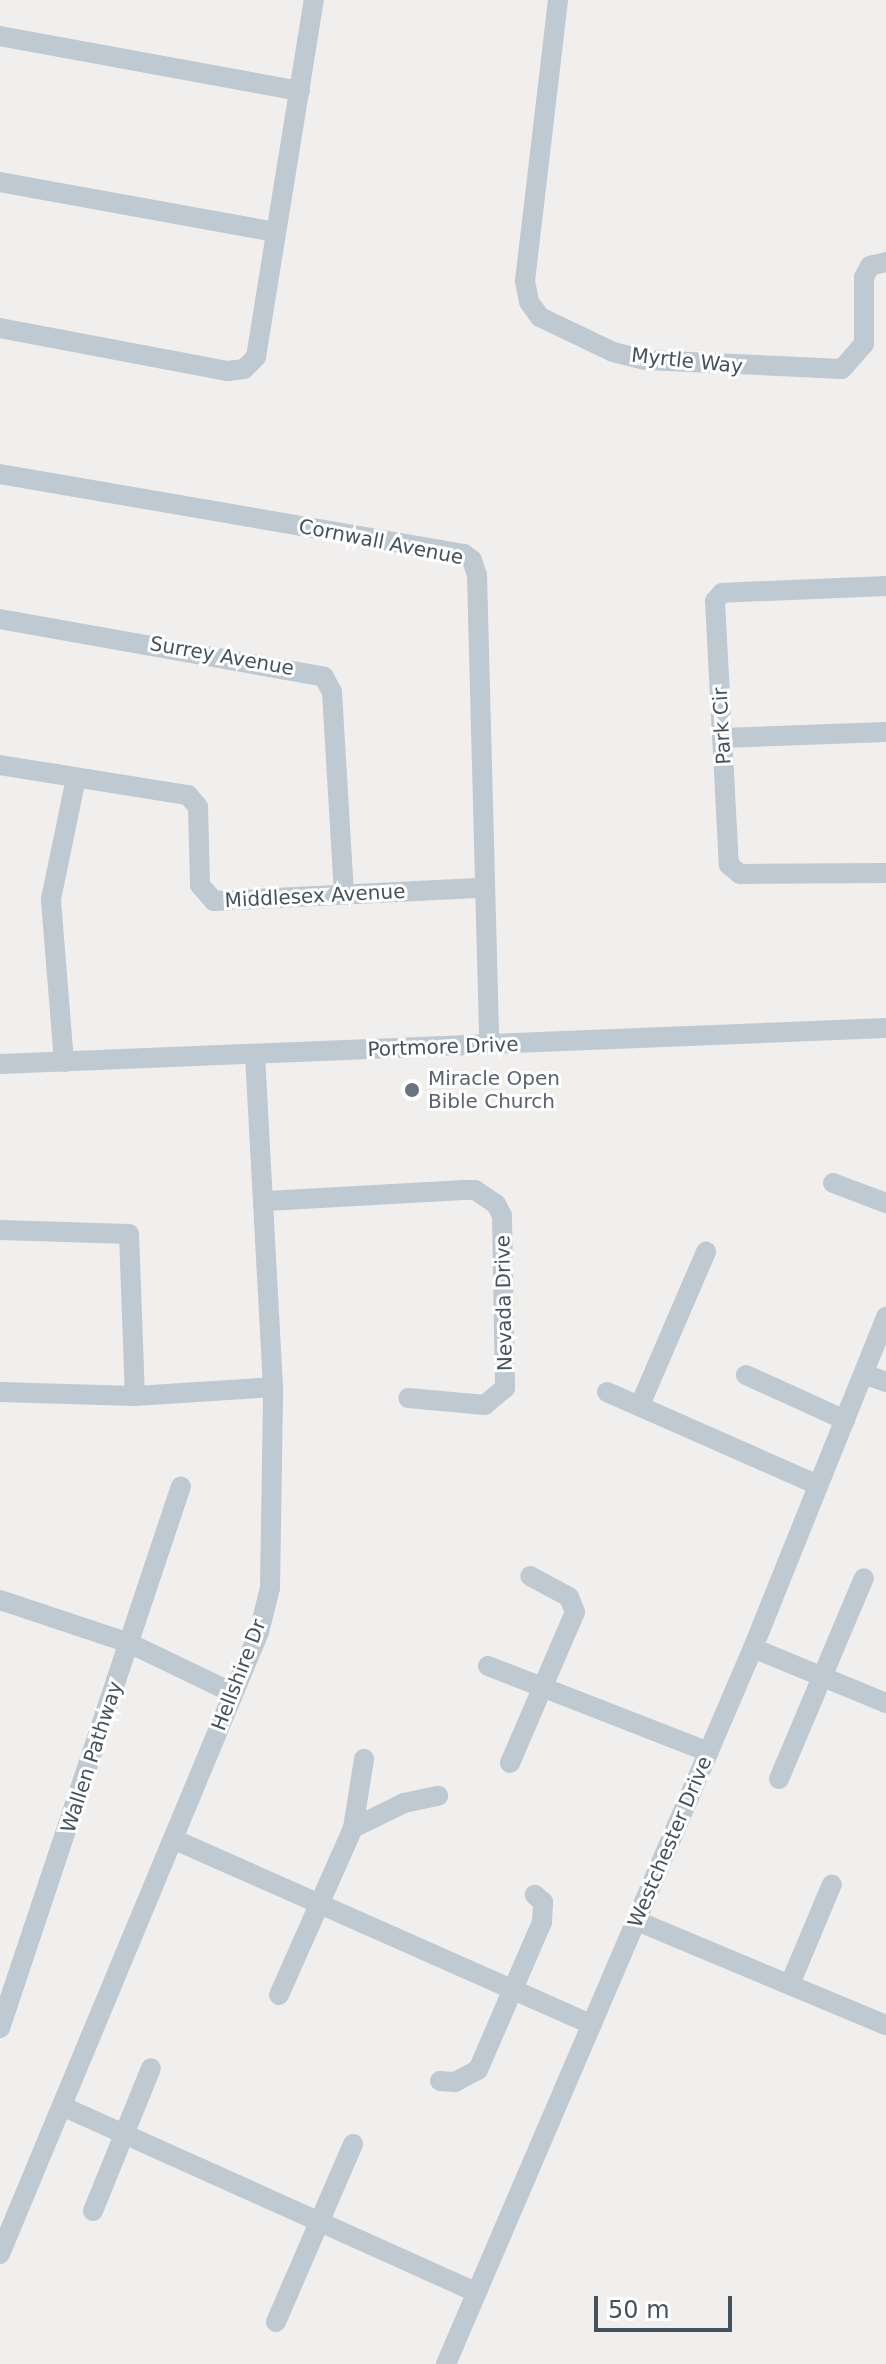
<!DOCTYPE html>
<html>
<head>
<meta charset="utf-8">
<style>
  body { margin:0 }
  #map { position:relative; width:886px; height:2364px; overflow:hidden; background:#f1eeee; font-family:"DejaVu Sans",sans-serif }
  div>[style] { position:absolute }
  .minor>* { height:20px; margin:-10px; padding:0 10px; transform-origin:10px; border-radius:10px; background:#bec9d1 }
  .dots>* { width:22px; height:22px; translate:-50% -50%; box-sizing:border-box; border:4px solid #fff; border-radius:50% }
  span { translate:-50% -50%; white-space:nowrap; text-align:center; line-height:1.15; -webkit-text-stroke:6px #fff; paint-order:stroke }
  .street-label { font-size:20px; color:#45525c }
  .worship-label { font-size:20px; color:#5b616d }
  .left { translate:0 -50%; text-align:left }
  .scale { position:absolute; left:594px; top:2296px; width:138px; height:36px; box-sizing:border-box; border:4px solid #45525c; border-top:0; padding-left:10px; font-size:24px; line-height:28px; white-space:nowrap; color:#45525c; -webkit-text-stroke:6px #fff; paint-order:stroke }
</style>
</head>
<body>
<div id="map">
  <div class="minor">
    <i style="left:558px;top:0;width:283px;rotate:96.7deg"></i>
    <i style="left:525px;top:281px;width:21px;rotate:79deg"></i>
    <i style="left:529px;top:302px;width:19px;rotate:54deg"></i>
    <i style="left:540px;top:317px;width:81px;rotate:25.6deg"></i>
    <i style="left:613px;top:352px;width:34px;rotate:14deg"></i>
    <i style="left:646px;top:360px;width:196px;rotate:2.6deg"></i>
    <i style="left:842px;top:369px;width:33px;rotate:-49deg"></i>
    <i style="left:864px;top:344px;width:67px;rotate:-90deg"></i>
    <i style="left:864px;top:277px;width:13px;rotate:-61deg"></i>
    <i style="left:870px;top:266px;width:16px;rotate:-14deg"></i>
    <i style="left:0;top:36px;width:305px;rotate:10.4deg"></i>
    <i style="left:0;top:182px;width:280px;rotate:10.3deg"></i>
    <i style="left:0;top:328px;width:232px;rotate:10.7deg"></i>
    <i style="left:228px;top:371px;width:16px;rotate:-7deg"></i>
    <i style="left:244px;top:369px;width:17px;rotate:-45deg"></i>
    <i style="left:256px;top:357px;width:362px;rotate:-80.8deg"></i>
    <i style="left:0;top:474px;width:471px;rotate:9.8deg"></i>
    <i style="left:464px;top:554px;width:10px;rotate:37deg"></i>
    <i style="left:472px;top:560px;width:16px;rotate:72deg"></i>
    <i style="left:477px;top:575px;width:470px;rotate:88.5deg"></i>
    <i style="left:886px;top:586px;width:164px;rotate:177.6deg"></i>
    <i style="left:722px;top:593px;width:11px;rotate:131deg"></i>
    <i style="left:715px;top:601px;width:264px;rotate:87deg"></i>
    <i style="left:729px;top:865px;width:14px;rotate:39deg"></i>
    <i style="left:740px;top:874px;width:146px;rotate:-0.4deg"></i>
    <i style="left:0;top:619px;width:329px;rotate:10.1deg"></i>
    <i style="left:324px;top:677px;width:17px;rotate:62deg"></i>
    <i style="left:332px;top:692px;width:200px;rotate:86.6deg"></i>
    <i style="left:722px;top:738px;width:164px;rotate:-2.1deg"></i>
    <i style="left:0;top:765px;width:190px;rotate:9.1deg"></i>
    <i style="left:188px;top:795px;width:16px;rotate:50deg"></i>
    <i style="left:198px;top:807px;width:78px;rotate:88.5deg"></i>
    <i style="left:200px;top:885px;width:21px;rotate:49deg"></i>
    <i style="left:214px;top:901px;width:269px;rotate:-2.8deg"></i>
    <i style="left:64px;top:1062px;width:164px;rotate:-94.6deg"></i>
    <i style="left:51px;top:899px;width:124px;rotate:-78.3deg"></i>
    <i style="left:0;top:1064px;width:887px;rotate:-2.33deg"></i>
    <i style="left:833px;top:1183px;width:57px;rotate:20.7deg"></i>
    <i style="left:267px;top:1201px;width:197px;rotate:-3.2deg"></i>
    <i style="left:464px;top:1190px;width:11px"></i>
    <i style="left:475px;top:1190px;width:25px;rotate:34deg"></i>
    <i style="left:496px;top:1204px;width:13px;rotate:63deg"></i>
    <i style="left:502px;top:1216px;width:172px;rotate:89deg"></i>
    <i style="left:505px;top:1388px;width:26px;rotate:140deg"></i>
    <i style="left:485px;top:1405px;width:77px;rotate:-174.8deg"></i>
    <i style="left:0;top:1230px;width:129px;rotate:1.8deg"></i>
    <i style="left:129px;top:1234px;width:162px;rotate:87.9deg"></i>
    <i style="left:864px;top:1374px;width:23px;rotate:20deg"></i>
    <i style="left:746px;top:1375px;width:109px;rotate:24.4deg"></i>
    <i style="left:0;top:1392px;width:135px;rotate:1.7deg"></i>
    <i style="left:135px;top:1396px;width:138px;rotate:-3.7deg"></i>
    <i style="left:607px;top:1392px;width:228px;rotate:23.8deg"></i>
    <i style="left:640px;top:1405px;width:167px;rotate:-66.7deg"></i>
    <i style="left:0;top:1600px;width:136px;rotate:18.4deg"></i>
    <i style="left:129px;top:1643px;width:115px;rotate:25.7deg"></i>
    <i style="left:753px;top:1648px;width:144px;rotate:22.5deg"></i>
    <i style="left:488px;top:1666px;width:237px;rotate:21.3deg"></i>
    <i style="left:510px;top:1763px;width:164px;rotate:-66.7deg"></i>
    <i style="left:575px;top:1612px;width:16px;rotate:-112deg"></i>
    <i style="left:569px;top:1597px;width:44px;rotate:-151.7deg"></i>
    <i style="left:779px;top:1779px;width:218px;rotate:-67.1deg"></i>
    <i style="left:353px;top:1828px;width:57px;rotate:-26.1deg"></i>
    <i style="left:404px;top:1803px;width:35px;rotate:-12deg"></i>
    <i style="left:173px;top:1839px;width:458px;rotate:23.9deg"></i>
    <i style="left:637px;top:1921px;width:270px;rotate:22.7deg"></i>
    <i style="left:790px;top:1984px;width:108px;rotate:-67.2deg"></i>
    <i style="left:279px;top:1995px;width:183px;rotate:-66.1deg"></i>
    <i style="left:353px;top:1828px;width:70px;rotate:-80.9deg"></i>
    <i style="left:0;top:2028px;width:571px;rotate:-71.53deg"></i>
    <i style="left:440px;top:2081px;width:15px;rotate:4deg"></i>
    <i style="left:455px;top:2082px;width:26px;rotate:-28deg"></i>
    <i style="left:478px;top:2070px;width:161px;rotate:-66.6deg"></i>
    <i style="left:542px;top:1922px;width:20px;rotate:-87deg"></i>
    <i style="left:543px;top:1902px;width:11px;rotate:-139deg"></i>
    <i style="left:64px;top:2107px;width:452px;rotate:24.2deg"></i>
    <i style="left:93px;top:2211px;width:154px;rotate:-67.9deg"></i>
    <i style="left:0;top:2254px;width:674px;rotate:-67.39deg"></i>
    <i style="left:259px;top:1632px;width:45px;rotate:-76deg"></i>
    <i style="left:270px;top:1588px;width:201px;rotate:-89.1deg"></i>
    <i style="left:273px;top:1387px;width:333px;rotate:-93.1deg"></i>
    <i style="left:276px;top:2322px;width:194px;rotate:-66.6deg"></i>
    <i style="left:446px;top:2364px;width:779px;rotate:-66.79deg"></i>
    <i style="left:753px;top:1648px;width:357px;rotate:-68.1deg"></i>
  </div>
  <div class="dots">
    <i style="left:412px;top:1090px;background:#6b7280"></i>
  </div>
  <div class="street-label">
    <span style="left:687px;top:361px;rotate:6deg">Myrtle Way</span>
    <span style="left:381px;top:542px;rotate:11deg">Cornwall Avenue</span>
    <span style="left:222px;top:656px;rotate:10deg">Surrey Avenue</span>
    <span style="left:722px;top:726px;rotate:-93deg">Park Cir</span>
    <span style="left:315px;top:896px;rotate:-3deg">Middlesex Avenue</span>
    <span style="left:443px;top:1047px;rotate:-2deg">Portmore Drive</span>
    <span style="left:504px;top:1303px;rotate:-91deg">Nevada Drive</span>
    <span style="left:239px;top:1675px;rotate:-69deg">Hellshire Dr</span>
    <span style="left:92px;top:1757px;rotate:-72deg">Wallen Pathway</span>
    <span style="left:670px;top:1842px;rotate:-67deg">Westchester Drive</span>
  </div>
  <div class="worship-label">
    <span class="left" style="left:428px;top:1090px">Miracle Open<br>Bible Church</span>
  </div>
  <div class="scale">50 m</div>
</div>
</body>
</html>
